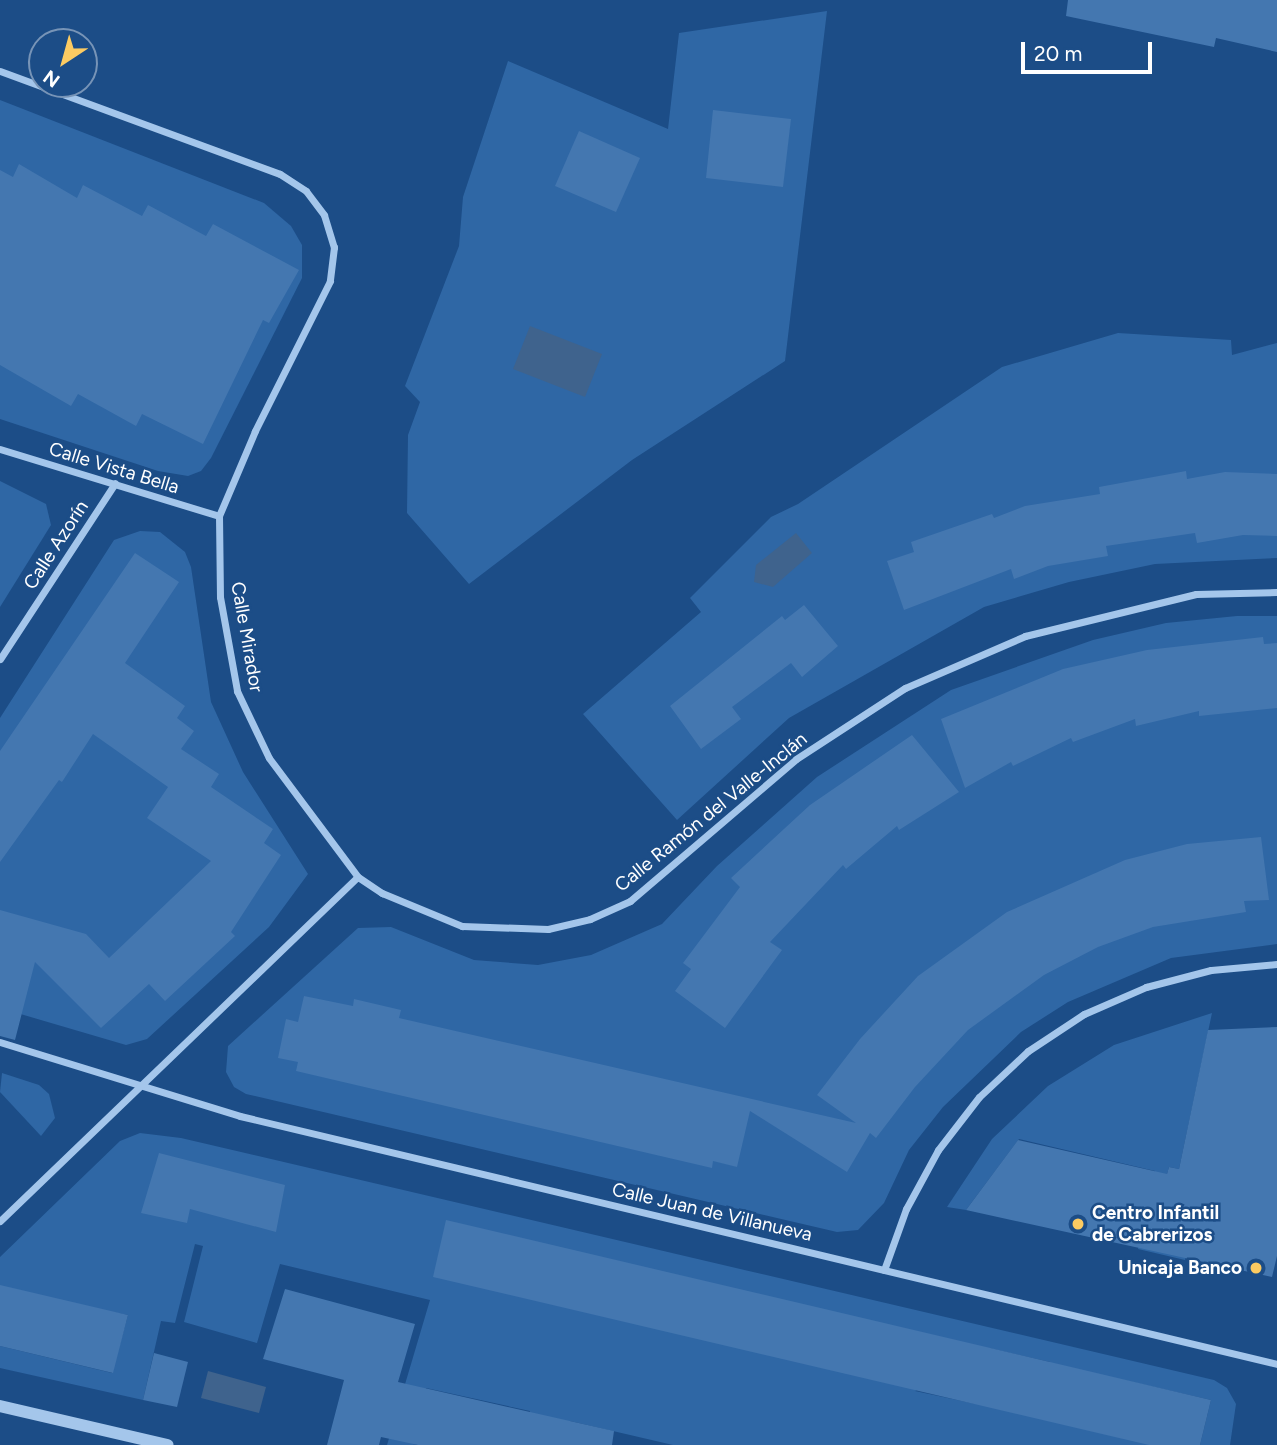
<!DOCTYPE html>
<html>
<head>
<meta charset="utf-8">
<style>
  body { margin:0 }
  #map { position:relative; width:1277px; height:1445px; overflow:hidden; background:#1c4d87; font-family:Figtree,sans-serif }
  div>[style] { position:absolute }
  .green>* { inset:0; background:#2f67a5 }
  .water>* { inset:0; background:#3f638d }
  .building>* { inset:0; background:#4477b0 }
  .minor>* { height:7px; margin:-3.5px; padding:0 3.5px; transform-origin:3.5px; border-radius:3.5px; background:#a4c6eb }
  .tertiary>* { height:12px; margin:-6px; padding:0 6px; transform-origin:6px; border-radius:6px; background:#a4c6eb }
  .dots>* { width:19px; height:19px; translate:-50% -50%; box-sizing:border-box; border:4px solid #1c4d87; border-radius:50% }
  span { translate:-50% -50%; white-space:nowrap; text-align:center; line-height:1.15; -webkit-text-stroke:5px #1c4d87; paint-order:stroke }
  .street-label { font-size:19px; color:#fff }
  .poi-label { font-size:19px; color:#fff; font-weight:700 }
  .left { translate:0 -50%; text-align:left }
  .right { translate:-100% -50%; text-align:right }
  .north { position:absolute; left:28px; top:28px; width:70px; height:70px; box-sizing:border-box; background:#1c4d87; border:2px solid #7794b7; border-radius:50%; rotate:216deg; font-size:19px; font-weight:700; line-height:28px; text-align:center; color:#fff }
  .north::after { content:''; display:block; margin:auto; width:24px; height:32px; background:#fccb62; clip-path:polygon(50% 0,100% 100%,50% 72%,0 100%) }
  .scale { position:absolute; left:1021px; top:42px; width:131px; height:32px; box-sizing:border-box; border:4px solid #fff; border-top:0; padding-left:9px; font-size:21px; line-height:24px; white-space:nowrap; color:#fff; -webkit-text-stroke:5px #1c4d87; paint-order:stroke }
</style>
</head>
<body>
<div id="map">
  <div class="green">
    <i style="clip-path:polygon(827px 11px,785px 361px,632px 460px,469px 584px,407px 513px,408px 435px,420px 402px,405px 386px,459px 246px,463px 197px,508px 61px,668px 129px,679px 33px)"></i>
    <i style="clip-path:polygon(0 100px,264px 203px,291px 226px,302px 245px,302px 278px,211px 458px,201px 471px,188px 476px,158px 471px,0 419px)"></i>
    <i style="clip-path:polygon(1118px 333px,1231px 340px,1232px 355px,1277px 343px,1277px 558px,1155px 564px,1069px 582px,984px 607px,789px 718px,677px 820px,583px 714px,701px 612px,690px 598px,771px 517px,798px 504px,1002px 367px)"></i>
    <i style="clip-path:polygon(0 481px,46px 504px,51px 525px,0 607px)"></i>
    <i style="clip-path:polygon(140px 531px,160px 532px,185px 552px,191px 567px,211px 702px,243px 772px,308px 874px,269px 927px,147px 1039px,126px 1045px,0 1008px,0 718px,114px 540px)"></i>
    <i style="clip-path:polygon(1237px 616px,1277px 616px,1277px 944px,1171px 958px,1068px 1002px,1021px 1032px,943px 1107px,909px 1150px,884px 1203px,858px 1230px,837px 1232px,246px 1094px,234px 1087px,226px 1072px,228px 1046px,358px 928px,391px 927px,474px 960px,538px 965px,591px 955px,662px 924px,717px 866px,817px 777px,951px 690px,1093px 640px,1166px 623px)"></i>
    <i style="clip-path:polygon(1212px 1013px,1179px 1169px,1169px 1167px,1165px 1181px,1209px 1163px,1185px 1260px,1138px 1249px,1155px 1171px,1019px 1139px,966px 1210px,947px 1207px,992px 1139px,1048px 1086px,1114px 1045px)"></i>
    <i style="clip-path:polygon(2px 1073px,39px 1085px,49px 1094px,55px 1118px,41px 1136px,0 1092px)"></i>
    <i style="clip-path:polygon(evenodd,140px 1133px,181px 1138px,1214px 1380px,1227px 1388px,1236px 1404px,1230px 1445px,1200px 1445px,1211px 1400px,1089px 1372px,1149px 1445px,673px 1445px,570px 1421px,523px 1445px,530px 1411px,426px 1388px,413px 1444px,418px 1445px,387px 1445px,430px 1300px,280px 1264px,257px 1343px,184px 1322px,203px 1246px,195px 1244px,175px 1323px,161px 1321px,143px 1400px,0 1368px,0 1346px,112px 1373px,128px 1315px,65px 1303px,0 1302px,0 1257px,120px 1141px,140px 1133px,989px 1348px,1050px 1362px,976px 1404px,915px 1391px,989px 1348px)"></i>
  </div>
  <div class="water">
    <i style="clip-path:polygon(530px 326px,602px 354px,585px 397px,513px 369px)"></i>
    <i style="clip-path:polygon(796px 533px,812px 553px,773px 587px,754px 582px,756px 565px)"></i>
    <i style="clip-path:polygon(208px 1371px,266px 1387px,259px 1413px,201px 1398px)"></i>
  </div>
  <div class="building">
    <i style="clip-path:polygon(1068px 0,1277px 0,1277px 52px,1216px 38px,1214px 47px,1066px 16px)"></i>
    <i style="clip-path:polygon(713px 110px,791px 119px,783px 187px,706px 178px)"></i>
    <i style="clip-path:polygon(579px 131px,640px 158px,616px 212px,555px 186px)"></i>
    <i style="clip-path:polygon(19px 164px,77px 198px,83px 185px,142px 216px,148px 205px,206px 236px,213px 224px,299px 270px,269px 323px,263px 320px,203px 444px,142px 414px,136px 426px,78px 394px,71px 406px,0 365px,0 170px,13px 177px)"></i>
    <i style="clip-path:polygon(1186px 471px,1187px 479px,1225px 472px,1277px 474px,1277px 536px,1243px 535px,1197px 543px,1195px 533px,1106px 546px,1108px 556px,1048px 566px,1014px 579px,1011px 569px,904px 610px,887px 561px,914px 552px,911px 542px,992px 514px,994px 518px,1025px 506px,1100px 494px,1099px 487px)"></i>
    <i style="clip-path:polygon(135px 553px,179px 582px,125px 663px,185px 706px,177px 718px,194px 731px,181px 749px,219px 774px,211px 787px,273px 829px,264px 843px,281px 855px,231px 932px,235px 936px,165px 1001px,149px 984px,101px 1028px,35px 962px,15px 1040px,0 1036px,0 910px,86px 934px,109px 958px,211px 861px,147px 818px,168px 787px,93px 734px,62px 782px,59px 780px,0 862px,0 751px)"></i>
    <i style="clip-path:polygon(804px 605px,838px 646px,802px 677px,791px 663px,732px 707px,741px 719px,701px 749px,670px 706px,782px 616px,785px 620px)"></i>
    <i style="clip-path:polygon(1263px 637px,1264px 644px,1277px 643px,1277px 708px,1199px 716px,1199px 711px,1136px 726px,1135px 719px,1073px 742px,1071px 738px,1013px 766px,1011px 762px,965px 788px,941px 719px,1063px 669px,1147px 650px)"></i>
    <i style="clip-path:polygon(912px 735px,959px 792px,899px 830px,897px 826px,846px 869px,843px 865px,770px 942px,782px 950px,725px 1028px,675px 991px,691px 969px,683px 963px,740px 887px,731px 878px,810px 805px)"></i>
    <i style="clip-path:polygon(1261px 837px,1269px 900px,1244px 901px,1246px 912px,1153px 927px,1098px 947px,1044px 975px,968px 1030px,915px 1087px,876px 1138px,870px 1133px,847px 1172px,750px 1111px,737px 1167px,713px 1161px,712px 1168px,296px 1071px,298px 1062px,278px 1058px,286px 1019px,298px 1022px,304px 996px,353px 1006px,354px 999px,401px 1010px,399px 1018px,856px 1123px,817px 1095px,860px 1039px,918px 976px,1007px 912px,1125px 860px,1187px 844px)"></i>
    <i style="clip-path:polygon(1277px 1027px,1277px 1256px,1272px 1277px,966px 1210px,1018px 1140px,1167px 1174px,1169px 1167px,1179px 1169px,1208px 1030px)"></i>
    <i style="clip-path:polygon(159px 1153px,285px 1185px,276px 1232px,190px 1209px,187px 1223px,141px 1213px)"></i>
    <i style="clip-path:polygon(446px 1220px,1211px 1400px,1200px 1445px,1149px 1445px,433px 1277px)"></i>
    <i style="clip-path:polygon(0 1285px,128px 1315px,113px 1373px,0 1346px)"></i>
    <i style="clip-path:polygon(285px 1289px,415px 1324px,398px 1382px,614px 1431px,612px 1445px,418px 1445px,381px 1437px,379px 1445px,327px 1445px,344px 1380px,263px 1359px)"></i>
    <i style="clip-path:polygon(154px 1353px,188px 1362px,177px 1407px,143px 1400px)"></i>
  </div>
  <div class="minor">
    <i style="left:0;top:71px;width:298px;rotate:20.2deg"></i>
    <i style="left:280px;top:174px;width:31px;rotate:33deg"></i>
    <i style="left:306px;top:191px;width:30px;rotate:53deg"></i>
    <i style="left:324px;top:215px;width:34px;rotate:73deg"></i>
    <i style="left:334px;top:247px;width:34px;rotate:97deg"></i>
    <i style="left:330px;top:281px;width:168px;rotate:116.6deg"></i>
    <i style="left:255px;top:431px;width:92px;rotate:113deg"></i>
    <i style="left:219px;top:516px;width:81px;rotate:89.3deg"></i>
    <i style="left:220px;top:597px;width:96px;rotate:79.7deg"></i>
    <i style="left:237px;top:691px;width:74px;rotate:64.5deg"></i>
    <i style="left:269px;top:758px;width:149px;rotate:53.2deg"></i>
    <i style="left:358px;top:877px;width:29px;rotate:34deg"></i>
    <i style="left:382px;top:893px;width:87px;rotate:22.4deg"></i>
    <i style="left:462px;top:926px;width:86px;rotate:2deg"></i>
    <i style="left:548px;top:929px;width:43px;rotate:-13.4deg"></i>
    <i style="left:590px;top:919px;width:44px;rotate:-24.2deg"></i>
    <i style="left:630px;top:901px;width:218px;rotate:-40.5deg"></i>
    <i style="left:796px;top:759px;width:130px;rotate:-33.1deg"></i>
    <i style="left:905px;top:688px;width:131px;rotate:-23.4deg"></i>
    <i style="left:1025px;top:636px;width:176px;rotate:-13.8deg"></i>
    <i style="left:1196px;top:594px;width:81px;rotate:-1.4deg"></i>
    <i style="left:0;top:449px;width:229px;rotate:17deg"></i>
    <i style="left:0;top:659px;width:210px;rotate:-56.8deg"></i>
    <i style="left:0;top:1042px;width:251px;rotate:17.1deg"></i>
    <i style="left:240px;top:1116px;width:1066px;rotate:13.45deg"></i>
    <i style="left:0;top:1221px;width:496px;rotate:-43.9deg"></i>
    <i style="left:884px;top:1270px;width:65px;rotate:-70.2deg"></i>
    <i style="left:906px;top:1209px;width:67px;rotate:-61.5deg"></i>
    <i style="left:938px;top:1150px;width:67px;rotate:-52.3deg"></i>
    <i style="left:979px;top:1097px;width:67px;rotate:-43.2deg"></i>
    <i style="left:1028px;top:1051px;width:67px;rotate:-33.5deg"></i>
    <i style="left:1084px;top:1014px;width:68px;rotate:-23.5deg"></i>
    <i style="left:1146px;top:987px;width:67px;rotate:-14.7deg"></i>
    <i style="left:1211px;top:970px;width:66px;rotate:-5.2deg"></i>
  </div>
  <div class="tertiary">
    <i style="left:0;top:1406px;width:172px;rotate:13.1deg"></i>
  </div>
  <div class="dots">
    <i style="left:1078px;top:1224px;background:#fccb62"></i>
    <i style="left:1256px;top:1268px;background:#fccb62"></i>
  </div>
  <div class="street-label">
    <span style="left:114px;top:468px;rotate:17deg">Calle Vista Bella</span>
    <span style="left:56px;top:545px;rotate:-57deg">Calle Azorín</span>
    <span style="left:247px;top:637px;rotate:80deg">Calle Mirador</span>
    <span style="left:711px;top:812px;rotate:-39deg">Calle Ramón del Valle-Inclán</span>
    <span style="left:712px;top:1212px;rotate:13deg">Calle Juan de Villanueva</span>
  </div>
  <div class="poi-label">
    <span class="left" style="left:1092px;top:1224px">Centro Infantil<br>de Cabrerizos</span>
    <span class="right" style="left:1242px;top:1268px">Unicaja Banco</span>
  </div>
  <div class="north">N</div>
  <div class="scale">20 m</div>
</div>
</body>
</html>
